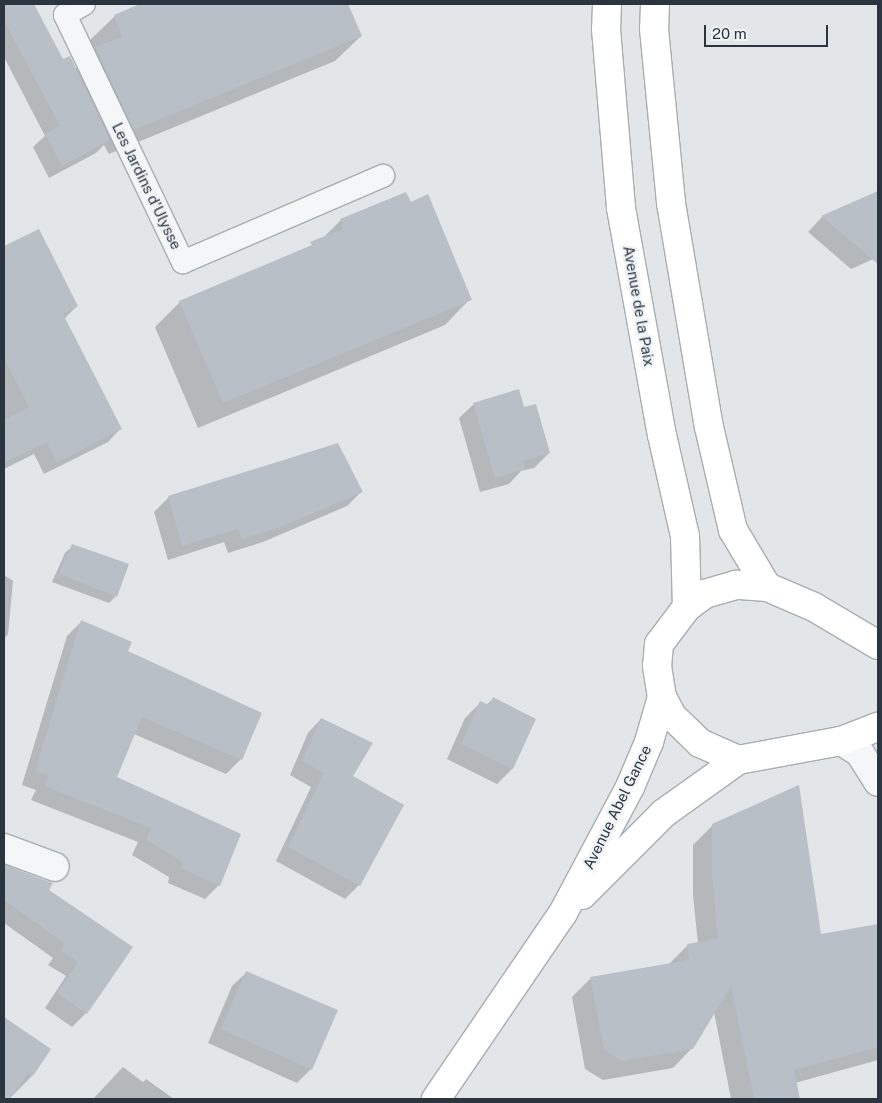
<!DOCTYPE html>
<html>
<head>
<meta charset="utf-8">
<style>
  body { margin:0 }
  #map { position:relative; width:882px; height:1103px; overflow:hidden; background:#e2e6e9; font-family:"Public Sans",sans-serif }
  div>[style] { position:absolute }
  .shadow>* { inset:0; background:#0003 }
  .building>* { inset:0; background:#b9bfc6 }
  .roads { filter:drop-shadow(1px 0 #a7adb3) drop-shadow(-1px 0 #a7adb3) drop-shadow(0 1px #a7adb3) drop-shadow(0 -1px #a7adb3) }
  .lane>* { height:22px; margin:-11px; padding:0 11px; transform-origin:11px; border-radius:11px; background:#f4f6f8 }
  .street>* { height:28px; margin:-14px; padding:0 14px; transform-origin:14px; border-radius:14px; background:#f4f6f8 }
  .secondary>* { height:28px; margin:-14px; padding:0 14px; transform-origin:14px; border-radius:14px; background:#fff }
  span { translate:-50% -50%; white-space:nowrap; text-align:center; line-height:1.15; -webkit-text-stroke:5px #f1f4f7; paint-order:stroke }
  .street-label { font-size:15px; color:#2b3540 }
  .frame { position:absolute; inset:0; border:5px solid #2b3540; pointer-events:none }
  .scale { position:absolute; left:704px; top:25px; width:124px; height:22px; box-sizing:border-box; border:2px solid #2b3540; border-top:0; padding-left:6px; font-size:15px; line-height:18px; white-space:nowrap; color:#2b3540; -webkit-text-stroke:4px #f1f4f7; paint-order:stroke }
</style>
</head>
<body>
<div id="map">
  <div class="shadow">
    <i style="clip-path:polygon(4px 4px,33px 4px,62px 60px,75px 69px,93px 51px,89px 41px,115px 16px,144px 4px,347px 4px,361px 36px,335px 61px,109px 154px,104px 145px,96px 153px,49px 178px,33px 147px,45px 136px,4px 57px)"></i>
    <i style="clip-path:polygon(878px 193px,878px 257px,851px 269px,808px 232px,822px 217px)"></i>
    <i style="clip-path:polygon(341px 220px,470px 299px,445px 325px,198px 428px,155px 327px,180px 302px,305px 249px,322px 239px)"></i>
    <i style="clip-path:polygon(39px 230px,77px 306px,64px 319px,120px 429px,108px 442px,44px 474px,34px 454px,4px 469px,4px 248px)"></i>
    <i style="clip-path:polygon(474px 404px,524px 408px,549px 453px,534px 468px,521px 471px,509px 484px,480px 492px,459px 418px)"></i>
    <i style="clip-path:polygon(361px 492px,347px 506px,263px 542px,228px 553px,224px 542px,168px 560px,154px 512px,169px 497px)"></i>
    <i style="clip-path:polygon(73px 546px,116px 596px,109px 603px,52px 582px,65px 553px)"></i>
    <i style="clip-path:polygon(4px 575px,13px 581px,8px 634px,4px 639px)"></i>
    <i style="clip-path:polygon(81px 622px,127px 652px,260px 714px,240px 760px,226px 774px,134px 734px,116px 778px,219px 885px,205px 899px,168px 883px,169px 877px,132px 855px,138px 842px,31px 800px,36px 790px,22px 785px,67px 636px)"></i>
    <i style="clip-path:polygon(493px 699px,534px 720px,512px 769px,497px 784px,447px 759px,465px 718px,480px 703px,486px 705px)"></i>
    <i style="clip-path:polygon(321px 719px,351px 777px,403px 805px,359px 885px,345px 899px,276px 861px,311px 787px,290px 775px,308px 733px)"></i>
    <i style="clip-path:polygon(713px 825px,820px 936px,878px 925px,878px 1060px,795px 1083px,799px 1099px,731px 1099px,714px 1012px,692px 1048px,673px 1068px,603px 1080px,585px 1069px,572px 997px,591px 978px,668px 965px,688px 945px,698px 944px,693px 895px,693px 845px)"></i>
    <i style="clip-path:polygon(4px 864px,51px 884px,47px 890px,131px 947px,86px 1013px,72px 1027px,45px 1008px,66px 976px,48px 965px,53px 958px,4px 923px)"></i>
    <i style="clip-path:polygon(247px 972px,311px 1069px,297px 1083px,208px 1043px,232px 986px)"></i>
    <i style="clip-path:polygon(14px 1025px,50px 1050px,32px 1076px,9px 1099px,4px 1099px,4px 1036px)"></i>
    <i style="clip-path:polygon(123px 1067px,143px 1082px,146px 1079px,174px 1099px,93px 1099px)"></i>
  </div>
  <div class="building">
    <i style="clip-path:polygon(4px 4px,34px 4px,63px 59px,70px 56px,110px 140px,62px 166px,45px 134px,60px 126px,4px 21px)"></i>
    <i style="clip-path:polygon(140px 4px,348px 4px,362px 36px,134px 130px,95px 47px,122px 37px,114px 15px)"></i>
    <i style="clip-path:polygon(878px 191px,878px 264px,821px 216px)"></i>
    <i style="clip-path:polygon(406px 192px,411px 202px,428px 194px,472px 300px,223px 403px,179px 301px,312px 245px,310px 242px,343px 229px,340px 219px)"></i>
    <i style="clip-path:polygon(39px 229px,78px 306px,63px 314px,122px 429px,57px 463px,47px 442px,4px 463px,4px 420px,29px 407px,4px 358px,4px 246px)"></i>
    <i style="clip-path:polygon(519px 389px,524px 407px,536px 404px,550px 453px,523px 461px,525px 469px,495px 478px,473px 403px)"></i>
    <i style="clip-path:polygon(338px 443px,363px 492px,278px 528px,242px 539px,238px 529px,182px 546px,168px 496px)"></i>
    <i style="clip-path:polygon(72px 544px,129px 564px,117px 597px,59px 574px)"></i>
    <i style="clip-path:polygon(81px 620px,132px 642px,128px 651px,262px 713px,242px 760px,142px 717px,117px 777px,241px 834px,220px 886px,181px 868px,183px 862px,146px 840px,151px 828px,44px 786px,49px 776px,35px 771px)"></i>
    <i style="clip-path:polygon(493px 697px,536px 719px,513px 769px,461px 744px,480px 701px,489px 705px)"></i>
    <i style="clip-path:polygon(321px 718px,373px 743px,353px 776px,404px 805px,360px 886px,288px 847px,324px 773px,302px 761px)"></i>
    <i style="clip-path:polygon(799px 785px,821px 934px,878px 924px,878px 1047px,794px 1070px,800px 1099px,754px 1099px,731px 986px,693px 1049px,622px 1061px,604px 1050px,590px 977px,689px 960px,687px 944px,718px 939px,712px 876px,712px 824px)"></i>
    <i style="clip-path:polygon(4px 865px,53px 883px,49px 890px,133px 947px,87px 1014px,57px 993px,78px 962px,61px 951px,65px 944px,4px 900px)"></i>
    <i style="clip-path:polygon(246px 971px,338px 1010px,312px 1070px,221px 1029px)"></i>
    <i style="clip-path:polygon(4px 1017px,51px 1049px,33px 1076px,28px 1073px,10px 1099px,4px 1099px)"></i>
  </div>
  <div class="roads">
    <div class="lane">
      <i style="left:84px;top:4px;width:22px;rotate:150deg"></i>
      <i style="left:65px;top:15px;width:274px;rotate:64.5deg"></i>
      <i style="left:183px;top:262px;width:218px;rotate:-23.3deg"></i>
    </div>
    <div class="street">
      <i style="left:841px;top:741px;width:22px;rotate:32deg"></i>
      <i style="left:860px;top:753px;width:34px;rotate:58deg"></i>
      <i style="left:4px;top:848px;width:54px;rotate:20.4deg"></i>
    </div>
    <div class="secondary">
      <i style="left:607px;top:4px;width:25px;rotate:92deg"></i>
      <i style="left:606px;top:29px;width:180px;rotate:85.2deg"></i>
      <i style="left:621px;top:208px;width:231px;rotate:79.8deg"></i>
      <i style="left:662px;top:435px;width:104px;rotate:77.2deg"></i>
      <i style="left:685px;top:536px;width:71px;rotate:88.4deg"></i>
      <i style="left:655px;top:4px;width:25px;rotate:92deg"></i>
      <i style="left:654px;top:29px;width:175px;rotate:84.4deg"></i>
      <i style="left:671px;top:203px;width:227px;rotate:80.4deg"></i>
      <i style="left:709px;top:427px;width:106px;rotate:76.9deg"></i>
      <i style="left:733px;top:530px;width:66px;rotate:59.2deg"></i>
      <i style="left:878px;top:645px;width:74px;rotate:-149.3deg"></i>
      <i style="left:814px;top:607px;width:51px;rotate:-156.9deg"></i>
      <i style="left:767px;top:587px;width:31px;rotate:-176deg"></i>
      <i style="left:736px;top:585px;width:32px;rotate:164deg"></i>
      <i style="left:705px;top:594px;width:22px;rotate:144deg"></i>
      <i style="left:687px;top:607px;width:46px;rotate:127.1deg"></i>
      <i style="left:659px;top:644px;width:22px;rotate:95deg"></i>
      <i style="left:657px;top:666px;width:31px;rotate:81deg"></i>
      <i style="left:662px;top:697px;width:21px;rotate:62deg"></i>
      <i style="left:672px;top:716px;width:39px;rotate:44deg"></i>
      <i style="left:700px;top:743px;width:42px;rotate:24.1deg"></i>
      <i style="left:738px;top:760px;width:105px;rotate:-10.5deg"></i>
      <i style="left:841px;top:741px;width:40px;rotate:-21deg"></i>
      <i style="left:582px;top:895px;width:116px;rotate:-45deg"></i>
      <i style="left:664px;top:813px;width:91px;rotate:-35.6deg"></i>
      <i style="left:436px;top:1099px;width:225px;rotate:-55.7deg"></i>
      <i style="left:563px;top:913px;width:143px;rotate:-62deg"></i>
      <i style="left:630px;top:787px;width:49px;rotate:-67.1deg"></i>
      <i style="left:649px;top:742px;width:47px;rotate:-73.9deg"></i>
    </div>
  </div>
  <div class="street-label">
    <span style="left:147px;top:186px;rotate:64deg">Les Jardins d'Ulysse</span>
    <span style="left:639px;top:306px;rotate:80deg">Avenue de la Paix</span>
    <span style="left:617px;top:807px;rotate:-64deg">Avenue Abel Gance</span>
  </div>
  <div class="frame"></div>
  <div class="scale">20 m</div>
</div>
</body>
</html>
